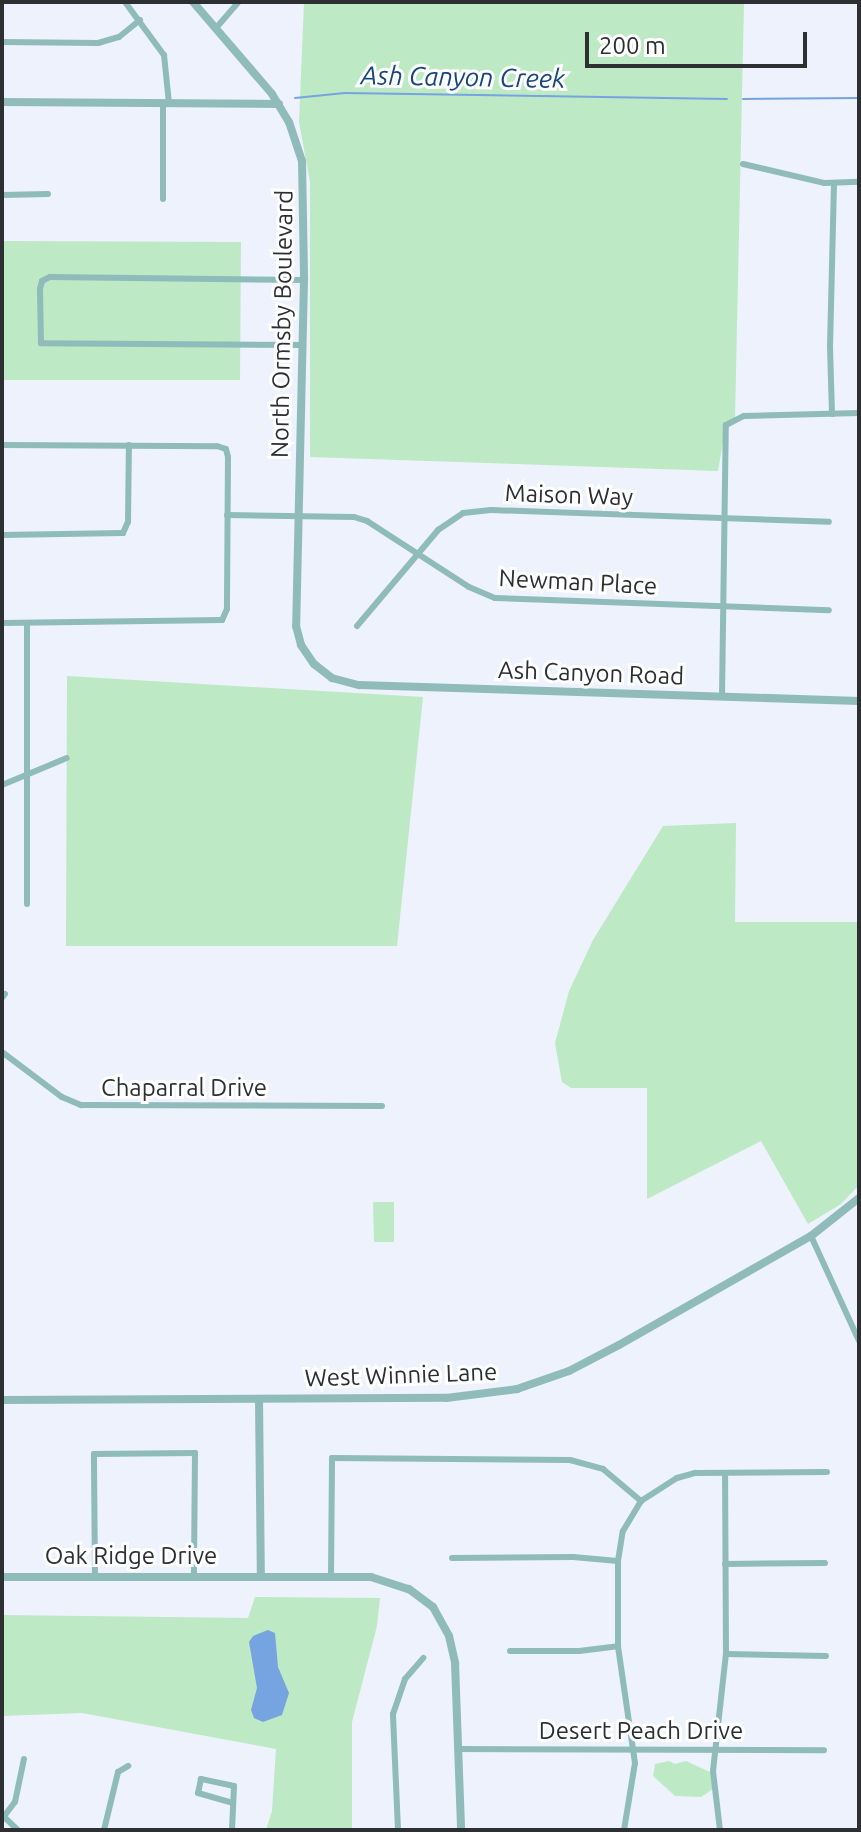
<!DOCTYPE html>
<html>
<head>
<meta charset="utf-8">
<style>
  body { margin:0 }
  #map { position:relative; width:861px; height:1832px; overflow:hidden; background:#edf2fc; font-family:Ubuntu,sans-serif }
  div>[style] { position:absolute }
  .green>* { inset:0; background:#bde9c4 }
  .water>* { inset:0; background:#75a4e1 }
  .stream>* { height:2px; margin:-1px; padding:0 1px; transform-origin:1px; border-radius:1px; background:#75a4e1 }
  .minor>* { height:6px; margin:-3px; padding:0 3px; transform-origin:3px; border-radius:3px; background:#8fbbba }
  .tertiary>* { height:8px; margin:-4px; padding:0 4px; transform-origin:4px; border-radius:4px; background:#8fbbba }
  span { translate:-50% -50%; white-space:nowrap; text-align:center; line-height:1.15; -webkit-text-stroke:6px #fff; paint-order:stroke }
  .street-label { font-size:24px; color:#2d2f33 }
  .water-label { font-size:26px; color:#17457d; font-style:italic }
  .frame { position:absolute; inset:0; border:4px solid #2d2f33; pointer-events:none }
  .scale { position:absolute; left:585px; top:32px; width:222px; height:36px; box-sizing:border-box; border:4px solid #2d2f33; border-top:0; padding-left:10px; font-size:24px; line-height:28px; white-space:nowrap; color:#2d2f33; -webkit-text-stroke:6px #fff; paint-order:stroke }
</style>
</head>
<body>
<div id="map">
  <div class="green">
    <i style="clip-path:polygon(304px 2px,744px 2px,735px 418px,726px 425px,718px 471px,310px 457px,310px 182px,299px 122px)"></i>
    <i style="clip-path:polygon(2px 241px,241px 242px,240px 380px,2px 380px)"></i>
    <i style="clip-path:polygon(67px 676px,423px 697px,397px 946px,66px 946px)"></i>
    <i style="clip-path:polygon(736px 823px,735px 922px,859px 922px,859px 1185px,841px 1204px,808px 1224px,761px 1141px,647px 1199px,647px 1088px,571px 1088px,562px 1082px,555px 1043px,569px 991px,593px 940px,663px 826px)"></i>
    <i style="clip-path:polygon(373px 1202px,394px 1202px,394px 1242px,374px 1242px)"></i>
    <i style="clip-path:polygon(255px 1597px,380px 1598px,377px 1626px,352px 1722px,352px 1830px,266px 1830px,272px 1811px,276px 1749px,82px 1713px,2px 1716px,2px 1615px,248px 1618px)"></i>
    <i style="clip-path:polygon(669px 1761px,675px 1764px,686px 1761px,710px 1772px,713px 1789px,701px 1797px,675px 1796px,653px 1776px,655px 1764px)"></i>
  </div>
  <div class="water">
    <i style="clip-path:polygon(268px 1630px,275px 1633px,278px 1667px,289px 1693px,282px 1715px,263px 1722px,254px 1718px,251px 1710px,257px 1688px,249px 1642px,253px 1636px)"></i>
  </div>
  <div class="stream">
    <i style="left:295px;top:98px;width:50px;rotate:-5.7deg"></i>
    <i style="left:345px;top:93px;width:382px;rotate:0.9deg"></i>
    <i style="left:743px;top:99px;width:116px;rotate:-0.5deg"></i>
  </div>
  <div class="minor">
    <i style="left:125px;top:2px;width:66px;rotate:53.7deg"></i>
    <i style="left:164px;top:55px;width:48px;rotate:84.1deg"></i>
    <i style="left:216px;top:28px;width:35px;rotate:-49deg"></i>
    <i style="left:2px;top:42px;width:96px;rotate:0.6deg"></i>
    <i style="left:98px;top:43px;width:22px;rotate:-16deg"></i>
    <i style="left:119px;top:37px;width:27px;rotate:-39deg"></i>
    <i style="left:743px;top:164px;width:83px;rotate:13.2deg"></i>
    <i style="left:824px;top:183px;width:35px;rotate:-2deg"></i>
    <i style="left:2px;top:195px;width:46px;rotate:-1.2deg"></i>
    <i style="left:163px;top:199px;width:96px;rotate:-90deg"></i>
    <i style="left:302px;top:345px;width:261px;rotate:-179.6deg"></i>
    <i style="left:41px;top:343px;width:54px;rotate:-91.1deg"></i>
    <i style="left:40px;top:289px;width:8px;rotate:-76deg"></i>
    <i style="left:42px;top:281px;width:9px;rotate:-27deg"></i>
    <i style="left:50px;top:277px;width:254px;rotate:0.7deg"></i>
    <i style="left:832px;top:414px;width:67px;rotate:-91.7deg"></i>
    <i style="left:830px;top:347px;width:164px;rotate:-88.6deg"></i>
    <i style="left:2px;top:445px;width:215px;rotate:0.3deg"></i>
    <i style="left:217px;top:446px;width:9px;rotate:18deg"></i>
    <i style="left:226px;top:449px;width:8px;rotate:76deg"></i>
    <i style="left:228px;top:457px;width:152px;rotate:90.4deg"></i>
    <i style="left:227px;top:609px;width:12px;rotate:114deg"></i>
    <i style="left:222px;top:620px;width:220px;rotate:179.2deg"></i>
    <i style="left:227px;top:515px;width:127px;rotate:0.9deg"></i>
    <i style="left:354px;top:517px;width:14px;rotate:17deg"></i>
    <i style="left:367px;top:521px;width:121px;rotate:32.9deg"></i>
    <i style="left:469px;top:587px;width:28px;rotate:23deg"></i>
    <i style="left:495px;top:598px;width:334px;rotate:2.1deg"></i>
    <i style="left:2px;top:535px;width:121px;rotate:-0.9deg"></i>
    <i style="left:123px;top:533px;width:12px;rotate:-66deg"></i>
    <i style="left:128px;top:522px;width:77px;rotate:-89.3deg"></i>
    <i style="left:27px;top:623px;width:281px;rotate:90deg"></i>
    <i style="left:357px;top:626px;width:126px;rotate:-49.8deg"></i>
    <i style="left:438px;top:530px;width:30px;rotate:-34deg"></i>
    <i style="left:463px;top:513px;width:28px;rotate:-6deg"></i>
    <i style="left:491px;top:510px;width:338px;rotate:2deg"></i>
    <i style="left:722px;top:697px;width:272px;rotate:-89.2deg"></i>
    <i style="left:726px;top:425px;width:20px;rotate:-27deg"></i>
    <i style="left:744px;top:416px;width:115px;rotate:-1.5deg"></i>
    <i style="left:2px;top:785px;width:70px;rotate:-22.6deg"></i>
    <i style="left:2px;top:998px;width:5px;rotate:-53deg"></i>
    <i style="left:2px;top:1052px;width:75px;rotate:36.9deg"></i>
    <i style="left:62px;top:1097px;width:21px;rotate:23deg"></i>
    <i style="left:81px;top:1105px;width:301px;rotate:0.2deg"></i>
    <i style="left:811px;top:1236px;width:115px;rotate:65.4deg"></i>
    <i style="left:452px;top:1558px;width:121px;rotate:-0.5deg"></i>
    <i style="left:573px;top:1557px;width:45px;rotate:5.1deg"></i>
    <i style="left:725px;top:1564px;width:100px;rotate:-0.6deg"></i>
    <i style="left:95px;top:1577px;width:123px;rotate:-90.5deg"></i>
    <i style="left:94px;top:1454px;width:101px;rotate:-0.6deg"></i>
    <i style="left:195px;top:1453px;width:123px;rotate:90.5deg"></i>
    <i style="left:331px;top:1577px;width:119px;rotate:-89.5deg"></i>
    <i style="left:332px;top:1458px;width:238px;rotate:0.5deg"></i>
    <i style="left:570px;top:1460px;width:34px;rotate:15deg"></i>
    <i style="left:603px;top:1469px;width:50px;rotate:40.1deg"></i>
    <i style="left:510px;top:1651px;width:69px"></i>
    <i style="left:579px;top:1651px;width:39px;rotate:-7deg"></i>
    <i style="left:726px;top:1654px;width:100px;rotate:1.1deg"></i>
    <i style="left:458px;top:1749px;width:366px;rotate:0.2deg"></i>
    <i style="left:3px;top:1816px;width:21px;rotate:43deg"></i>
    <i style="left:2px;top:1819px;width:21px;rotate:-53deg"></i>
    <i style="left:15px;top:1802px;width:44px;rotate:-78.2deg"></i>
    <i style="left:104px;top:1830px;width:60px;rotate:-76.4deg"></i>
    <i style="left:118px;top:1772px;width:12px;rotate:-31deg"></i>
    <i style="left:232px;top:1830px;width:44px;rotate:-87.4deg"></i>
    <i style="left:234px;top:1786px;width:34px;rotate:-168deg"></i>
    <i style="left:201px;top:1779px;width:14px;rotate:102deg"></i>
    <i style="left:198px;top:1793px;width:36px;rotate:16deg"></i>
    <i style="left:398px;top:1830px;width:116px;rotate:-92.5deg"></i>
    <i style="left:393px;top:1714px;width:37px;rotate:-71deg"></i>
    <i style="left:405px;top:1679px;width:28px;rotate:-49deg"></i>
    <i style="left:624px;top:1830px;width:68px;rotate:-80.7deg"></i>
    <i style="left:635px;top:1763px;width:118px;rotate:-98.3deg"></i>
    <i style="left:618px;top:1646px;width:85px;rotate:-90deg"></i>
    <i style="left:618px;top:1561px;width:30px;rotate:-81deg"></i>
    <i style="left:623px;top:1531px;width:35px;rotate:-59deg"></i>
    <i style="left:641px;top:1501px;width:43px;rotate:-32.6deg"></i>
    <i style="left:677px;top:1478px;width:19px;rotate:-16deg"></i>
    <i style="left:695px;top:1473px;width:132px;rotate:-0.4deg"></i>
    <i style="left:720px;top:1830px;width:59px;rotate:-96.8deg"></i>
    <i style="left:713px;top:1771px;width:118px;rotate:-83.7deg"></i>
    <i style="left:726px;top:1654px;width:181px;rotate:-90.3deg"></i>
  </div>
  <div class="tertiary">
    <i style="left:193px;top:2px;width:121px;rotate:49.3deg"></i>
    <i style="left:272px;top:94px;width:33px;rotate:59deg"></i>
    <i style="left:289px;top:122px;width:41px;rotate:71.6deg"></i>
    <i style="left:302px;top:161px;width:119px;rotate:89deg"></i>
    <i style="left:304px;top:280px;width:346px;rotate:91.3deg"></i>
    <i style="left:296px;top:626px;width:20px;rotate:75deg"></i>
    <i style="left:301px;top:645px;width:23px;rotate:56deg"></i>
    <i style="left:314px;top:664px;width:23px;rotate:38deg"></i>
    <i style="left:332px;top:678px;width:28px;rotate:15deg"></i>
    <i style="left:359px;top:685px;width:500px;rotate:1.83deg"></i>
    <i style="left:2px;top:102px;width:277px;rotate:0.4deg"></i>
    <i style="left:259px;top:1399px;width:177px;rotate:89.4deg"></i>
    <i style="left:2px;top:1400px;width:444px;rotate:-0.3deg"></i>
    <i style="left:446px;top:1398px;width:72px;rotate:-7.2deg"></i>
    <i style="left:517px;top:1389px;width:55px;rotate:-19.1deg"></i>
    <i style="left:569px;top:1371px;width:56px;rotate:-27.5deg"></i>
    <i style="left:619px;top:1345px;width:221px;rotate:-29.6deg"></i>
    <i style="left:811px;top:1236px;width:61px;rotate:-38.4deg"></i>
    <i style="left:2px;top:1577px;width:369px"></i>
    <i style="left:371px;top:1577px;width:40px;rotate:18deg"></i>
    <i style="left:409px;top:1589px;width:30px;rotate:37deg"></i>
    <i style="left:433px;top:1607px;width:33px;rotate:61deg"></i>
    <i style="left:449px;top:1636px;width:28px;rotate:77deg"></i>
    <i style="left:455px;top:1663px;width:167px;rotate:87.9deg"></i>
  </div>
  <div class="street-label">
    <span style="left:282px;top:324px;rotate:-89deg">North Ormsby Boulevard</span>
    <span style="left:569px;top:495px;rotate:2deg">Maison Way</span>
    <span style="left:578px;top:582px;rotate:3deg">Newman Place</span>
    <span style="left:591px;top:673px;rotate:2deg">Ash Canyon Road</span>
    <span style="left:184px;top:1088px">Chaparral Drive</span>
    <span style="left:401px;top:1375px;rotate:-2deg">West Winnie Lane</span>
    <span style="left:131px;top:1556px">Oak Ridge Drive</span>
    <span style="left:641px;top:1731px">Desert Peach Drive</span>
  </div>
  <div class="water-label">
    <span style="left:463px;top:77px;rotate:1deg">Ash Canyon Creek</span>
  </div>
  <div class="frame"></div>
  <div class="scale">200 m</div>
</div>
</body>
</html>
